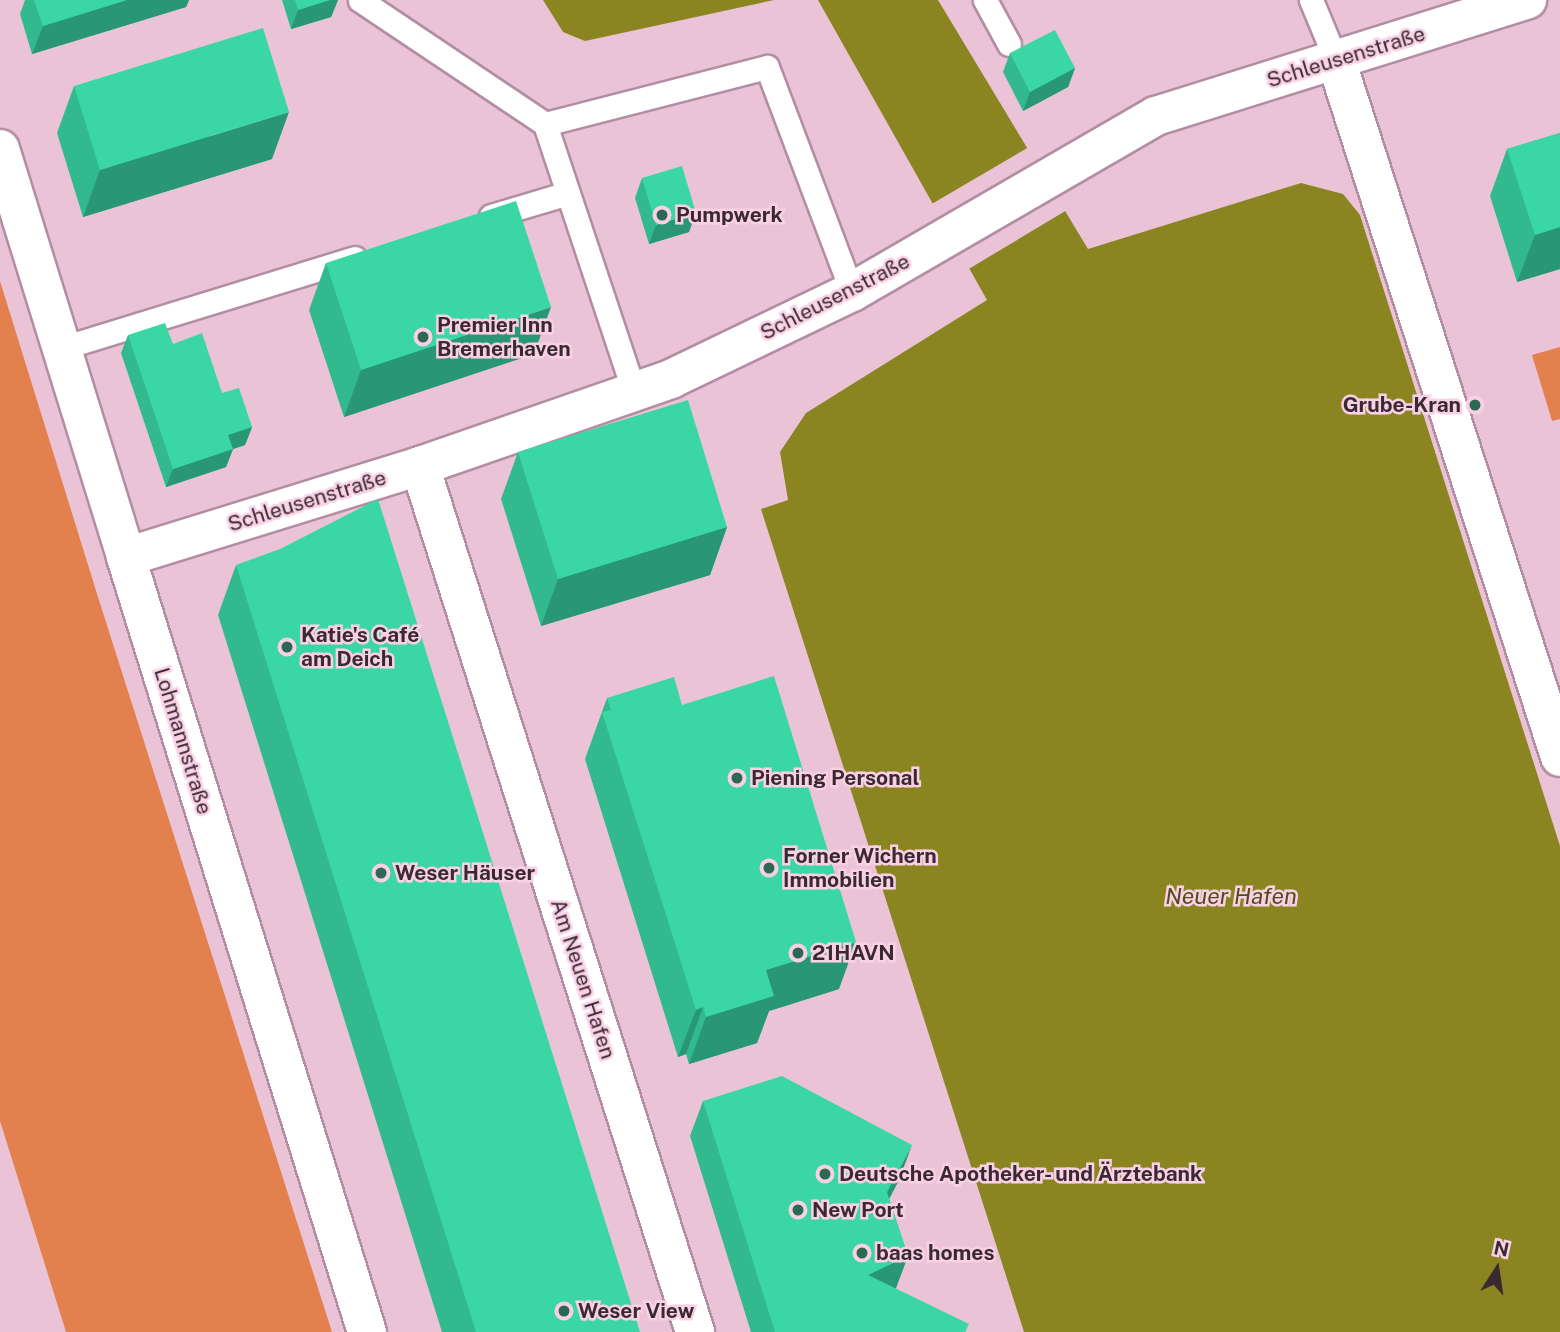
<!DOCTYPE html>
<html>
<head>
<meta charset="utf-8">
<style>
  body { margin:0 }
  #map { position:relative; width:1560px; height:1332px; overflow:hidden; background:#ebc3d7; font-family:"Public Sans",sans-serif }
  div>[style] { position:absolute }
  .green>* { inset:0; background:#e3814e }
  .water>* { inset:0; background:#8a8521 }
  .pier>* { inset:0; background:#ebc3d7 }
  .roads { filter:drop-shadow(2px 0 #b38da1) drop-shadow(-2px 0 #b38da1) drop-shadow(0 2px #b38da1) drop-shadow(0 -2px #b38da1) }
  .lane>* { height:23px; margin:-11.5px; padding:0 11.5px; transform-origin:11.5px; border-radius:11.5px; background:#fff }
  .street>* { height:38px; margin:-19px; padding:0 19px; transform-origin:19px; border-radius:19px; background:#fff }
  .secondary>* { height:38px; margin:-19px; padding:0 19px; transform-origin:19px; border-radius:19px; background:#fff }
  .wall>* { inset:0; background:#32b98e }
  .shaded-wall>* { inset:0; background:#299674 }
  .building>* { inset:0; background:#3ad7a5 }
  .dots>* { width:19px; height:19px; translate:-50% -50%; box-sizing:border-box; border:4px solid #f9d0e4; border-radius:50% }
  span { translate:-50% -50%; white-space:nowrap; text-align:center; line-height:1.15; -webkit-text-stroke:5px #f9d0e4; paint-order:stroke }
  .street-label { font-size:21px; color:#392a32 }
  .poi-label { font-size:21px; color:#392a32; font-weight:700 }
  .left { translate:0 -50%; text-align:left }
  .right { translate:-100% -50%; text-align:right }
  .water-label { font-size:23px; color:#4f4d1a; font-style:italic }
  .north { position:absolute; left:1462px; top:1234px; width:70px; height:70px; -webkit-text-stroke:5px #f9d0e4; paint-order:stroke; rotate:12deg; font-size:19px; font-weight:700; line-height:28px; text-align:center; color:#392a32 }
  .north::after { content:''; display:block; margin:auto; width:24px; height:32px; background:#392a32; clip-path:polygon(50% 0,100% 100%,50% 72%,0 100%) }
</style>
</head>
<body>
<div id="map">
  <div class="green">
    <i style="clip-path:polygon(0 281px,98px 597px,332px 1332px,66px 1332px,0 1121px)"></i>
    <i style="clip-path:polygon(1560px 347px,1560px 419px,1552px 421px,1532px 355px)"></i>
  </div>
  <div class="water">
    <i style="clip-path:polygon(543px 0,774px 0,585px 41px,563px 32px)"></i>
    <i style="clip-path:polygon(818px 0,938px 0,1088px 249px,1301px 183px,1343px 194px,1360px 215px,1560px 846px,1560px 1332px,1024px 1332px,761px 509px,788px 500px,780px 452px,806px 413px,987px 300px)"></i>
  </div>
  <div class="pier">
    <i style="clip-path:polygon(1029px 147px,1067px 210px,967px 270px,930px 205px)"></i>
  </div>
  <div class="roads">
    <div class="lane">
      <i style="left:360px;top:0;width:223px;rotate:33.8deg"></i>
      <i style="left:545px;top:124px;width:282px;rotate:71.6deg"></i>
      <i style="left:985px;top:0;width:50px;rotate:61.4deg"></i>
      <i style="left:1311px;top:0;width:65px;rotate:67.4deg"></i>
      <i style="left:545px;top:124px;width:229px;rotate:-14.4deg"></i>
      <i style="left:767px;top:67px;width:241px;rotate:69.3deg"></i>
      <i style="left:491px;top:216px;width:80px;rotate:-16.6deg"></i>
      <i style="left:62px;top:348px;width:306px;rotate:-17.1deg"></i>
    </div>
    <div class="street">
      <i style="left:1336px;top:60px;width:732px;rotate:72.18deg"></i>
      <i style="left:420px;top:466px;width:909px;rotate:72.38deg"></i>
      <i style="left:126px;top:557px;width:812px;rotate:72.73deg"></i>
    </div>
    <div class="secondary">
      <i style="left:0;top:149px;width:427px;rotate:72.8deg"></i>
      <i style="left:126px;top:557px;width:308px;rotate:-17.2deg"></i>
      <i style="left:420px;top:466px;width:266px;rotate:-19.1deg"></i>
      <i style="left:671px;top:379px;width:201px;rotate:-25.7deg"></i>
      <i style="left:852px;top:292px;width:351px;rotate:-30.1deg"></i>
      <i style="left:1156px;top:116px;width:389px;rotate:-17.4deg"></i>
    </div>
  </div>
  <div class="wall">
    <i style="clip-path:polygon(25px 0,189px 0,186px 7px,32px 54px,20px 14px)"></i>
    <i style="clip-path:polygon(282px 0,338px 0,331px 17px,291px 29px)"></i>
    <i style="clip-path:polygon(1010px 53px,1075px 68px,1068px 87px,1023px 111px,1003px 72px)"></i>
    <i style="clip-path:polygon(74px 86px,272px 159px,83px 217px,57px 133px)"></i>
    <i style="clip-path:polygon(1560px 133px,1560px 269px,1517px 282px,1490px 196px,1507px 149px)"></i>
    <i style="clip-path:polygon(642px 178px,689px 232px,649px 244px,635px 198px)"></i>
    <i style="clip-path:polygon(326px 263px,534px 354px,344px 417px,309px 310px)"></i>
    <i style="clip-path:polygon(128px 335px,173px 344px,222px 393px,252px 427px,245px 445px,233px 449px,226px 467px,166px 487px,121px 353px)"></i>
    <i style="clip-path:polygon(518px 452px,727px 527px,710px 575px,541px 626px,501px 499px)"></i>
    <i style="clip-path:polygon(236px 565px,640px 1332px,442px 1332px,218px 615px)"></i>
    <i style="clip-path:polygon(607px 698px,682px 705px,839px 989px,769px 1011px,757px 1043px,689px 1064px,686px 1054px,678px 1057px,585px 759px)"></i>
    <i style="clip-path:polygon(703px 1101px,899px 1180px,889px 1199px,908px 1256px,895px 1289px,966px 1332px,751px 1332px,690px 1136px)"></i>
  </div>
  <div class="shaded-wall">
    <i style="clip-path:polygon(127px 0,189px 0,186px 7px,32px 54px,43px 26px)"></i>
    <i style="clip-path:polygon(330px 0,338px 0,331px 17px,291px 29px,298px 10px)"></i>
    <i style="clip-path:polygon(1075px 68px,1068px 87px,1023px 111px,1030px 92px)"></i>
    <i style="clip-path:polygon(289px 112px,272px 159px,83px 217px,100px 170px)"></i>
    <i style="clip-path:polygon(696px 213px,689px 232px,649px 244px,656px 225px)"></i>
    <i style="clip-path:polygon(1560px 227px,1560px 269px,1517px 282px,1535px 235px)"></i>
    <i style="clip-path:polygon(551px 307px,534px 354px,344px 417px,361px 370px)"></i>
    <i style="clip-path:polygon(252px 427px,245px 445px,221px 453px,228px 435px)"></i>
    <i style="clip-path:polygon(233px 449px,226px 467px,166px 487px,173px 469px)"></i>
    <i style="clip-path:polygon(727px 527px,710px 575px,541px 626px,558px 579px)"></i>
    <i style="clip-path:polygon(856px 942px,839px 989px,769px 1011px,757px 1043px,689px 1064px,706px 1017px,766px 970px)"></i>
    <i style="clip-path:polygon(703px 1007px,686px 1054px,678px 1057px,696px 1010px)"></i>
    <i style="clip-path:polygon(912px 1145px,899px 1180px,874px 1228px,887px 1192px)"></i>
    <i style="clip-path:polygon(908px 1256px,895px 1291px,868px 1275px)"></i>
  </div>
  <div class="building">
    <i style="clip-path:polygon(34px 0,127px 0,43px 26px)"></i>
    <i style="clip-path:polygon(295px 0,330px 0,298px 10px)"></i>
    <i style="clip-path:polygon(263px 28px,289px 112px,100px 170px,74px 86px)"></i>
    <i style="clip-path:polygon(1055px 30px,1075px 68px,1030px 92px,1010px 53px)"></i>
    <i style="clip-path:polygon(1560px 133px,1560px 227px,1535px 235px,1507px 149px)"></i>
    <i style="clip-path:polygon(682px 166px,696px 213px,656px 225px,642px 178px)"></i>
    <i style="clip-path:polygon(516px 201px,551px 307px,361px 370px,326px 263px)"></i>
    <i style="clip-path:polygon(165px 323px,173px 344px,202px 333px,222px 393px,239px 388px,252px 427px,228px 435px,233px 449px,173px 469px,128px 335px)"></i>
    <i style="clip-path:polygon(688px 400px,727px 527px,558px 579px,518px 452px)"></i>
    <i style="clip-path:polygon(378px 499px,640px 1332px,476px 1332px,236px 565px,280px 549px)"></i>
    <i style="clip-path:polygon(774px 676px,856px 942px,766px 970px,774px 996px,706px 1017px,703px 1007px,696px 1010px,602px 712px,611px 710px,607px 698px,674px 677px,682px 705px)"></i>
    <i style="clip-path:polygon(782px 1076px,912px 1145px,887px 1192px,908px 1256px,868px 1275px,969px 1324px,965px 1332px,775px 1332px,703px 1101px)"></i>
  </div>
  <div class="dots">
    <i style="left:662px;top:215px;background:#2d6852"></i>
    <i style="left:423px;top:337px;background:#2d6852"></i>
    <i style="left:1475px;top:405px;background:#2d6852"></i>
    <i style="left:287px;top:647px;background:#2d6852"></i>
    <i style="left:737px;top:778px;background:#2d6852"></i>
    <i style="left:769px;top:868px;background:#2d6852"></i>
    <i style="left:381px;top:873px;background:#2d6852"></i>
    <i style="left:798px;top:953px;background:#2d6852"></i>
    <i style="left:825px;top:1174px;background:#2d6852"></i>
    <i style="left:798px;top:1210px;background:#2d6852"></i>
    <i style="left:862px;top:1253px;background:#2d6852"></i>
    <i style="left:564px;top:1311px;background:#2d6852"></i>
  </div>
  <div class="street-label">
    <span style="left:1346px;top:57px;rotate:-17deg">Schleusenstraße</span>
    <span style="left:835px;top:297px;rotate:-27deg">Schleusenstraße</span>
    <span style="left:307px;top:501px;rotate:-17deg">Schleusenstraße</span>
    <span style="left:183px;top:741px;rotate:73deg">Lohmannstraße</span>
    <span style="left:583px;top:979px;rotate:72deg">Am Neuen Hafen</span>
  </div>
  <div class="poi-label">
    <span class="left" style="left:676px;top:215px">Pumpwerk</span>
    <span class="left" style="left:437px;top:337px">Premier Inn<br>Bremerhaven</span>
    <span class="right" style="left:1461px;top:405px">Grube-Kran</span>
    <span class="left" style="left:301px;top:647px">Katie's Café<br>am Deich</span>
    <span class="left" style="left:751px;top:778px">Piening Personal</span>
    <span class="left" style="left:783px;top:868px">Forner Wichern<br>Immobilien</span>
    <span class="left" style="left:395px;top:873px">Weser Häuser</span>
    <span class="left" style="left:812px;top:953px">21HAVN</span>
    <span class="left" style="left:839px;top:1174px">Deutsche Apotheker- und Ärztebank</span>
    <span class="left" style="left:812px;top:1210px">New Port</span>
    <span class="left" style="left:876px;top:1253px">baas homes</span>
    <span class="left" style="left:578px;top:1311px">Weser View</span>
  </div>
  <div class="water-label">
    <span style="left:1231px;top:896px">Neuer Hafen</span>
  </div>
  <div class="north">N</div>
</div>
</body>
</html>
